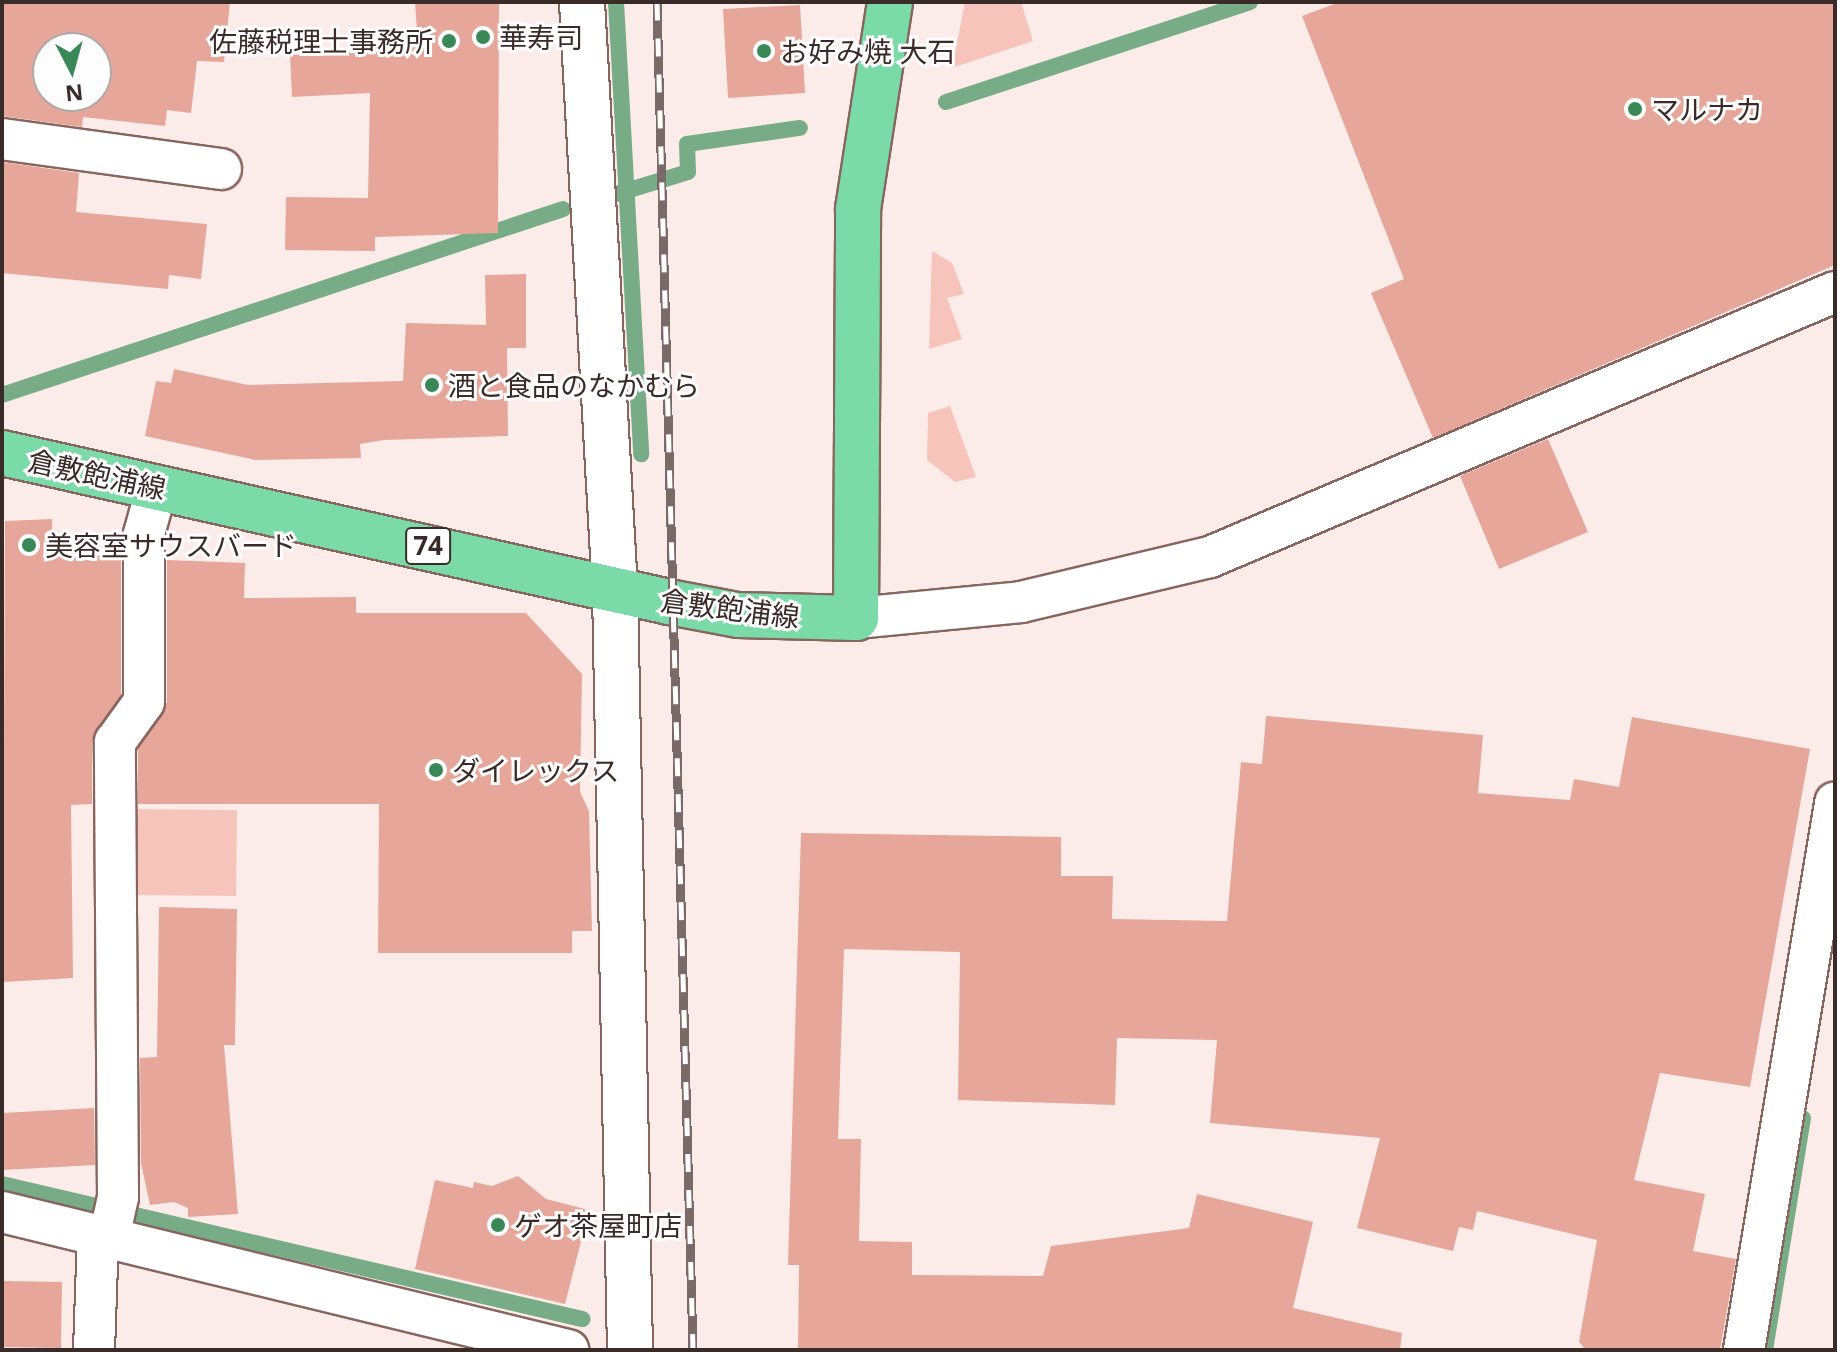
<!DOCTYPE html>
<html>
<head>
<meta charset="utf-8">
<style>
  body { margin:0 }
  #map { position:relative; width:1837px; height:1352px; overflow:hidden; background:#fcece9; font-family:"Noto Sans","Noto Sans JP",sans-serif }
  div>[style] { position:absolute }
  .green>* { inset:0; background:#f6c4ba }
  .stream>* { height:16px; margin:-8px; padding:0 8px; transform-origin:8px; border-radius:8px; background:#77ac87 }
  .building>* { inset:0; background:#e6a69a }
  .roads { filter:drop-shadow(2px 0 #876660) drop-shadow(-2px 0 #876660) drop-shadow(0 2px #876660) drop-shadow(0 -2px #876660) }
  .minor>* { height:40px; margin:-20px; padding:0 20px; transform-origin:20px; border-radius:20px; background:#fff }
  .tertiary>* { height:44px; margin:-22px; padding:0 22px; transform-origin:22px; border-radius:22px; background:#fff }
  .primary>* { height:44px; margin:-22px; padding:0 22px; transform-origin:22px; border-radius:22px; background:#7adba9 }
  .rail>* { height:9px; margin-top:-4.5px; transform-origin:0; background:repeating-linear-gradient(90deg,#fdfdfd 0 18px,#796a67 0 36px); box-sizing:border-box; border-block:2px solid #796a67 }
  .dots>* { width:22px; height:22px; translate:-50% -50%; box-sizing:border-box; border:4px solid #fdfdfd; border-radius:50% }
  span { translate:-50% -50%; white-space:nowrap; text-align:center; line-height:1.15; -webkit-text-stroke:6px #fdfdfd; paint-order:stroke }
  .shield-label span { padding:2px 6px; background:#fdfdfd; border:2px solid; border-radius:6px; -webkit-text-stroke-width:0 }
  .shield-label { font-size:26px; color:#392b28; font-weight:700 }
  .poi-label { font-size:28px; color:#392b28 }
  .left { translate:0 -50%; text-align:left }
  .right { translate:-100% -50%; text-align:right }
  .street-label { font-size:28px; color:#392b28 }
  .frame { position:absolute; inset:0; border:4px solid #392b28; pointer-events:none }
  .north { position:absolute; left:32px; top:32px; width:80px; height:80px; box-sizing:border-box; background:#fdfdfd; border:2px solid #afa9a8; border-radius:50%; rotate:174deg; font-size:22px; font-weight:700; line-height:32px; text-align:center; color:#392b28 }
  .north::after { content:''; display:block; margin:auto; width:28px; height:36px; background:#3a8857; clip-path:polygon(50% 0,100% 100%,50% 72%,0 100%) }
</style>
</head>
<body>
<div id="map">
  <div class="green">
    <i style="clip-path:polygon(965px 2px,1021px 2px,1033px 41px,952px 68px)"></i>
    <i style="clip-path:polygon(932px 251px,952px 263px,964px 294px,947px 298px,962px 339px,929px 349px)"></i>
    <i style="clip-path:polygon(950px 406px,976px 477px,955px 482px,927px 460px,928px 413px)"></i>
    <i style="clip-path:polygon(130px 809px,237px 810px,236px 896px,130px 895px)"></i>
  </div>
  <div class="stream">
    <i style="left:616px;top:2px;width:453px;rotate:86.8deg"></i>
    <i style="left:946px;top:102px;width:320px;rotate:-18.2deg"></i>
    <i style="left:616px;top:194px;width:75px;rotate:-17deg"></i>
    <i style="left:688px;top:172px;width:28px;rotate:-92deg"></i>
    <i style="left:687px;top:144px;width:114px;rotate:-8.1deg"></i>
    <i style="left:2px;top:395px;width:591px;rotate:-18.34deg"></i>
    <i style="left:2px;top:1184px;width:596px;rotate:13.1deg"></i>
    <i style="left:1765px;top:1350px;width:235px;rotate:-80.7deg"></i>
  </div>
  <div class="building">
    <i style="clip-path:polygon(evenodd,2px 2px,230px 2px,224px 62px,197px 61px,191px 113px,167px 110px,165px 126px,83px 117px,82px 127px,2px 116px,2px 2px,48px 48px,96px 48px,96px 96px,48px 96px,48px 48px)"></i>
    <i style="clip-path:polygon(415px 2px,499px 2px,498px 233px,375px 237px,375px 251px,285px 250px,286px 197px,368px 198px,370px 93px,292px 97px,290px 55px,418px 47px)"></i>
    <i style="clip-path:polygon(1340px 2px,1835px 2px,1835px 265px,1433px 438px,1371px 293px,1404px 279px,1302px 16px)"></i>
    <i style="clip-path:polygon(800px 5px,805px 93px,728px 98px,723px 9px)"></i>
    <i style="clip-path:polygon(2px 162px,79px 173px,76px 212px,207px 224px,201px 279px,169px 275px,168px 289px,2px 273px)"></i>
    <i style="clip-path:polygon(526px 274px,526px 348px,507px 348px,508px 436px,384px 440px,360px 444px,361px 458px,256px 460px,145px 436px,156px 381px,171px 383px,174px 369px,248px 385px,403px 381px,406px 323px,486px 325px,485px 275px)"></i>
    <i style="clip-path:polygon(1548px 439px,1588px 532px,1499px 569px,1460px 476px)"></i>
    <i style="clip-path:polygon(52px 519px,53px 550px,121px 547px,121px 695px,92px 741px,92px 804px,71px 805px,73px 978px,3px 982px,5px 521px)"></i>
    <i style="clip-path:polygon(167px 560px,245px 563px,244px 598px,356px 597px,356px 613px,526px 613px,582px 674px,580px 792px,589px 811px,592px 931px,572px 931px,572px 953px,378px 953px,379px 804px,138px 804px,138px 749px,167px 702px)"></i>
    <i style="clip-path:polygon(1266px 716px,1483px 735px,1478px 793px,1570px 800px,1574px 779px,1619px 787px,1632px 717px,1810px 749px,1750px 1087px,1660px 1073px,1634px 1180px,1705px 1194px,1693px 1251px,1736px 1259px,1720px 1350px,1586px 1350px,1579px 1342px,1597px 1240px,1477px 1211px,1473px 1230px,1459px 1227px,1453px 1251px,1357px 1228px,1380px 1138px,1210px 1123px,1217px 1040px,1117px 1038px,1115px 1105px,958px 1100px,960px 952px,844px 949px,838px 1139px,861px 1139px,859px 1241px,912px 1242px,912px 1275px,1043px 1276px,1051px 1246px,1189px 1228px,1197px 1194px,1313px 1222px,1293px 1308px,1402px 1333px,1400px 1350px,798px 1350px,799px 1265px,788px 1265px,801px 833px,1061px 837px,1061px 876px,1113px 876px,1112px 919px,1227px 921px,1241px 762px,1262px 764px)"></i>
    <i style="clip-path:polygon(159px 907px,237px 909px,235px 1045px,224px 1045px,238px 1214px,188px 1217px,188px 1208px,174px 1202px,150px 1205px,141px 1163px,140px 1058px,157px 1057px)"></i>
    <i style="clip-path:polygon(94px 1108px,95px 1165px,2px 1170px,2px 1113px)"></i>
    <i style="clip-path:polygon(518px 1176px,546px 1199px,589px 1210px,565px 1304px,415px 1269px,435px 1180px,473px 1188px,474px 1182px,492px 1186px)"></i>
    <i style="clip-path:polygon(2px 1281px,62px 1282px,61px 1348px,2px 1347px)"></i>
  </div>
  <div class="roads">
    <div class="minor">
      <i style="left:2px;top:139px;width:221px;rotate:7.8deg"></i>
      <i style="left:856px;top:618px;width:166px;rotate:-5.5deg"></i>
      <i style="left:1021px;top:602px;width:194px;rotate:-13.4deg"></i>
      <i style="left:1210px;top:557px;width:679px;rotate:-22.98deg"></i>
      <i style="left:2px;top:1212px;width:583px;rotate:13.7deg"></i>
      <i style="left:109px;top:1238px;width:42px;rotate:-77.6deg"></i>
      <i style="left:118px;top:1197px;width:455px;rotate:-90.4deg"></i>
      <i style="left:115px;top:742px;width:49px;rotate:-54.1deg"></i>
      <i style="left:144px;top:702px;width:168px;rotate:-90deg"></i>
      <i style="left:144px;top:534px;width:49px;rotate:-74.5deg"></i>
      <i style="left:94px;top:1350px;width:115px;rotate:-88deg"></i>
      <i style="left:1744px;top:1350px;width:555px;rotate:-80.55deg"></i>
    </div>
    <div class="tertiary">
      <i style="left:582px;top:2px;width:590px;rotate:86.79deg"></i>
      <i style="left:615px;top:591px;width:759px;rotate:88.87deg"></i>
    </div>
    <div class="primary">
      <i style="left:2px;top:453px;width:683px;rotate:12.59deg"></i>
      <i style="left:669px;top:602px;width:70px;rotate:10.7deg"></i>
      <i style="left:738px;top:615px;width:118px;rotate:1.5deg"></i>
      <i style="left:856px;top:618px;width:409px;rotate:-89.7deg"></i>
      <i style="left:858px;top:209px;width:209px;rotate:-81.2deg"></i>
    </div>
  </div>
  <div class="rail">
    <i style="left:657px;top:2px;width:1348px;rotate:88.47deg"></i>
  </div>
  <div class="dots">
    <i style="left:483px;top:37px;background:#3a8857"></i>
    <i style="left:449px;top:41px;background:#3a8857"></i>
    <i style="left:764px;top:51px;background:#3a8857"></i>
    <i style="left:1635px;top:109px;background:#3a8857"></i>
    <i style="left:432px;top:385px;background:#3a8857"></i>
    <i style="left:29px;top:545px;background:#3a8857"></i>
    <i style="left:436px;top:770px;background:#3a8857"></i>
    <i style="left:498px;top:1225px;background:#3a8857"></i>
  </div>
  <div class="shield-label">
    <span style="left:428px;top:546px">74</span>
  </div>
  <div class="poi-label">
    <span class="left" style="left:499px;top:37px">華寿司</span>
    <span class="right" style="left:433px;top:41px">佐藤税理士事務所</span>
    <span class="left" style="left:780px;top:51px">お好み焼 大石</span>
    <span class="left" style="left:1651px;top:109px">マルナカ</span>
    <span class="left" style="left:448px;top:385px">酒と食品のなかむら</span>
    <span class="left" style="left:45px;top:545px">美容室サウスバード</span>
    <span class="left" style="left:452px;top:770px">ダイレックス</span>
    <span class="left" style="left:514px;top:1225px">ゲオ茶屋町店</span>
  </div>
  <div class="street-label">
    <span style="left:97px;top:474px;rotate:12deg">倉敷飽浦線</span>
    <span style="left:730px;top:608px;rotate:7deg">倉敷飽浦線</span>
  </div>
  <div class="frame"></div>
  <div class="north">N</div>
</div>
</body>
</html>
